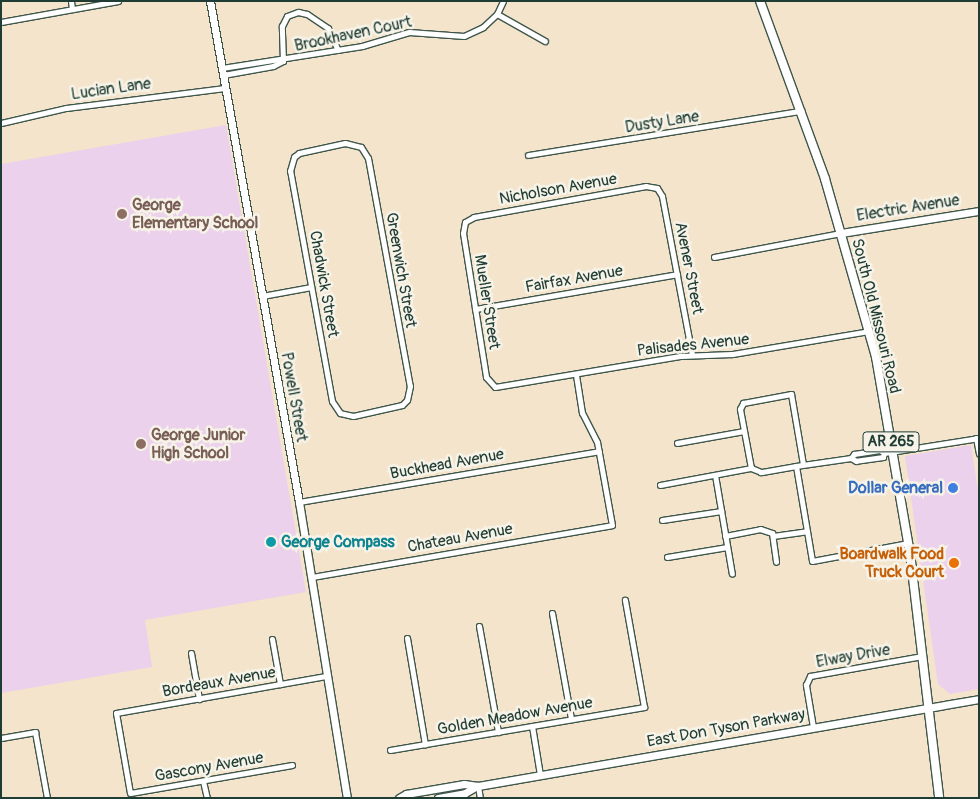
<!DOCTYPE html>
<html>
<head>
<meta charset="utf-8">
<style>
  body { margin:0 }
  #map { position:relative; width:980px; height:799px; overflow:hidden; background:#f3e4cb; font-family:Pangolin,sans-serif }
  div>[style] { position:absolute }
  .built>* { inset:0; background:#ebd1eb }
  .roads { filter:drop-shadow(1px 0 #3f564b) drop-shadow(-1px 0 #3f564b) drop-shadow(0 1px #3f564b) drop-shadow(0 -1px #3f564b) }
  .street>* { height:5px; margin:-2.5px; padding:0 2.5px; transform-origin:2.5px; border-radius:2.5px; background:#fff }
  .secondary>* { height:7px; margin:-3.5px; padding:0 3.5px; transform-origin:3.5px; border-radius:3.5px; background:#fff }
  .primary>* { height:8px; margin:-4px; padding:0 4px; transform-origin:4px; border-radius:4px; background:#fff }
  .dots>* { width:14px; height:14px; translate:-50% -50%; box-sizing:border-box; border:2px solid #f7f3e8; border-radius:50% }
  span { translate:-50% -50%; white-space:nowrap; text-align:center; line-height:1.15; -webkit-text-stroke:5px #f7f3e8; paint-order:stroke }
  .shield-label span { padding:1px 4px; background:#f7f3e8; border:1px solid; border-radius:4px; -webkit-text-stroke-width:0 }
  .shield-label { font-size:15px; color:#1f3d34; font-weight:700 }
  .street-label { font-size:16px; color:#1f3d34 }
  .education-label { font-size:16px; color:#785e54; font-weight:700 }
  .left { translate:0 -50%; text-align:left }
  .shop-label { font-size:16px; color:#366cbe; font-weight:700 }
  .right { translate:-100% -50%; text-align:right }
  .culture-label { font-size:16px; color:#0d838f; font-weight:700 }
  .food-label { font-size:16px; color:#c56008; font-weight:700 }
  .frame { position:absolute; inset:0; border:2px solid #1f3d34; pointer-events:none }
</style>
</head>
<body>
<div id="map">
  <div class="built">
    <i style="clip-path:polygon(226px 125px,306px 592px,145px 620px,152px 667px,1px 693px,1px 164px)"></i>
    <i style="clip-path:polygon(971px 445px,979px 497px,979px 689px,950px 694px,938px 684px,905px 456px)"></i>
  </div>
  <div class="roads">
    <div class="street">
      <i style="left:71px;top:1px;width:8px;rotate:83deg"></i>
      <i style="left:497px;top:14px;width:55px;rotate:29.4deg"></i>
      <i style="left:1px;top:22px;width:119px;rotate:-10.2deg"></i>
      <i style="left:283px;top:61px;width:35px;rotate:-92deg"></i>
      <i style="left:282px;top:26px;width:11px;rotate:-63deg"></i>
      <i style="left:287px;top:16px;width:12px;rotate:-20deg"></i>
      <i style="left:298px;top:12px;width:9px;rotate:13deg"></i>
      <i style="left:307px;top:14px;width:25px;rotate:34deg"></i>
      <i style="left:328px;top:28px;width:24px;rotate:66deg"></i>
      <i style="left:222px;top:68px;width:142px;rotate:-8.9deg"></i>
      <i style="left:362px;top:46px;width:49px;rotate:-16.6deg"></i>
      <i style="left:409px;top:32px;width:55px;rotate:4.2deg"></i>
      <i style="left:464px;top:36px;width:21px;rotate:-25deg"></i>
      <i style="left:483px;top:27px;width:19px;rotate:-43deg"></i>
      <i style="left:497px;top:14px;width:14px;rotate:-65deg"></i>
      <i style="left:223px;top:75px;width:51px;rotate:-10.2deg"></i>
      <i style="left:273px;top:66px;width:11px;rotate:-27deg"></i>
      <i style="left:1px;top:123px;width:67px;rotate:-13deg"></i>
      <i style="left:66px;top:108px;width:160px;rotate:-7.2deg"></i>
      <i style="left:345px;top:143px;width:16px;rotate:14deg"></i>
      <i style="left:361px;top:147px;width:13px;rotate:58deg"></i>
      <i style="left:368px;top:158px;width:232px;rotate:79.6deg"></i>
      <i style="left:410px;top:386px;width:14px;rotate:102deg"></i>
      <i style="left:407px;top:400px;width:7px;rotate:135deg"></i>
      <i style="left:402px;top:405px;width:50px;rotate:167.3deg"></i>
      <i style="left:353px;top:416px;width:13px;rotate:-167deg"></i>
      <i style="left:340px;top:413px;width:14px;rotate:-124deg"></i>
      <i style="left:332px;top:401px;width:234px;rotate:-100.3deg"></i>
      <i style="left:290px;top:171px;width:15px;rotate:-74deg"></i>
      <i style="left:294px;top:157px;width:6px;rotate:-39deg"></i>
      <i style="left:299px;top:153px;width:47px;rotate:-12.3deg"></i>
      <i style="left:528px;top:155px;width:277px;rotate:-9.2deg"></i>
      <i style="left:714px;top:257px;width:129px;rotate:-10.7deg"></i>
      <i style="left:262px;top:296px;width:50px;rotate:-10.4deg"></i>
      <i style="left:475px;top:309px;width:205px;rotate:-9.8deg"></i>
      <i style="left:692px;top:355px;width:162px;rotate:-100.7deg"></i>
      <i style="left:662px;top:196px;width:9px;rotate:-122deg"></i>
      <i style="left:657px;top:188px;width:11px;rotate:-170deg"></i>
      <i style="left:646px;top:186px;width:175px;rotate:169.8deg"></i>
      <i style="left:474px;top:217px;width:10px;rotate:151deg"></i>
      <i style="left:465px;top:222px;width:11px;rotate:100deg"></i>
      <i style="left:463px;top:233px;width:146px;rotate:80.9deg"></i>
      <i style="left:486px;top:377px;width:13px;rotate:48deg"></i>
      <i style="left:495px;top:387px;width:189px;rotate:-9.5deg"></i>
      <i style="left:681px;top:356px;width:51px;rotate:-2.2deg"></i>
      <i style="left:732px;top:354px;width:139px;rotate:-9.5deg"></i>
      <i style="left:976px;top:438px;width:16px;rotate:79deg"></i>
      <i style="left:677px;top:443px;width:68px;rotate:-10.2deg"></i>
      <i style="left:884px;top:453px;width:4px;rotate:104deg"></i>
      <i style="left:883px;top:457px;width:27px;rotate:172deg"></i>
      <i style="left:856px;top:461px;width:6px;rotate:-149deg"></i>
      <i style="left:851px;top:458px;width:5px;rotate:-53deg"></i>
      <i style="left:854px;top:454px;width:26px;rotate:-9deg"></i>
      <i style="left:880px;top:450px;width:5px;rotate:37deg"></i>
      <i style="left:884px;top:453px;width:96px;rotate:-9deg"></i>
      <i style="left:851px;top:458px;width:56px;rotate:171.7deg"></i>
      <i style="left:796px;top:466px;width:96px;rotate:80.4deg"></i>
      <i style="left:812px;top:561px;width:98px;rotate:-10.6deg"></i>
      <i style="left:796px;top:466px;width:36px;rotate:170deg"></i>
      <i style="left:761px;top:472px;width:11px;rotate:-158deg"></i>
      <i style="left:751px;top:468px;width:60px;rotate:-100.6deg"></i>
      <i style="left:740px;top:409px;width:7px;rotate:-63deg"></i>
      <i style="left:743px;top:403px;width:49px;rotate:-10.6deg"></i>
      <i style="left:791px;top:394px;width:71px;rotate:80.3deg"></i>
      <i style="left:715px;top:475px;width:100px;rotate:80.3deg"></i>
      <i style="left:660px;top:485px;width:93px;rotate:-10.6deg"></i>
      <i style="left:299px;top:502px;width:304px;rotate:-9.6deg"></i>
      <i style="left:662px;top:520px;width:60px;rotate:-8.7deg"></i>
      <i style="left:725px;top:536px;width:36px;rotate:-11deg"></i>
      <i style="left:760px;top:529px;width:13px;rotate:18deg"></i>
      <i style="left:772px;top:533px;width:29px;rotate:82deg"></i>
      <i style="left:773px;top:536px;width:34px;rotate:-8deg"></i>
      <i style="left:667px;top:557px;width:61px;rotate:-9.5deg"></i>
      <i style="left:312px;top:577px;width:304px;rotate:-9.8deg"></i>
      <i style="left:612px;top:525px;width:84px;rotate:-100.2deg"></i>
      <i style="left:597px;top:442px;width:33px;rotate:-117deg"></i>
      <i style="left:582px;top:413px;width:39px;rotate:-99deg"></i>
      <i style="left:552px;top:613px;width:108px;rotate:79.8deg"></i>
      <i style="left:479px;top:626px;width:108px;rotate:79.8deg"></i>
      <i style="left:407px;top:638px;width:108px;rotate:80.4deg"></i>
      <i style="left:272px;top:639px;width:46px;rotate:79.9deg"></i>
      <i style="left:191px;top:653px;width:47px;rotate:80.1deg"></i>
      <i style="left:532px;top:726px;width:50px;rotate:80.7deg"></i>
      <i style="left:813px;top:727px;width:43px;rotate:-99.5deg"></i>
      <i style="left:806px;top:685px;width:10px;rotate:-66deg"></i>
      <i style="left:810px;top:676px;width:114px;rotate:-10.1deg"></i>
      <i style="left:1px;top:738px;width:35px;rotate:-10deg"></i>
      <i style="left:35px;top:732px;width:67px;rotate:79.7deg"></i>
      <i style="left:390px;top:750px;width:258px;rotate:-9.6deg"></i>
      <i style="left:644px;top:707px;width:109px;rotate:-100.1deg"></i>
      <i style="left:292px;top:765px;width:164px;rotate:170.2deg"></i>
      <i style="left:130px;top:793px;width:81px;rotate:-99.9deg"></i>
      <i style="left:116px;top:713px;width:213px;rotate:-10deg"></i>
      <i style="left:203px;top:781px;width:17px;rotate:77deg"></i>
      <i style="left:478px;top:786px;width:12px;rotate:81deg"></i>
    </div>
    <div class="secondary">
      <i style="left:210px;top:1px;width:509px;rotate:79.93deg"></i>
      <i style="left:299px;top:502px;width:300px;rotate:80.8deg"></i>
      <i style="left:841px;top:233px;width:140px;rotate:-9.1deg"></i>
      <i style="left:399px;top:798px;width:8px;rotate:-30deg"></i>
      <i style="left:406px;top:794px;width:59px;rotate:-9.8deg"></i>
      <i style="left:464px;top:784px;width:14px;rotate:8deg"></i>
      <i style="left:478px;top:786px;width:508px;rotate:-9.85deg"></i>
      <i style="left:438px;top:798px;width:27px;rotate:-10deg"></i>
      <i style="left:465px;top:793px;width:14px;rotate:-30deg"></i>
    </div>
    <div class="primary">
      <i style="left:760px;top:1px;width:189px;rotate:69.9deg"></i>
      <i style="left:825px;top:179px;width:185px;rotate:74deg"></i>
      <i style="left:876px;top:357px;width:199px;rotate:80.2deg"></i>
      <i style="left:910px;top:553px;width:247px;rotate:83.2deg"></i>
    </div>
  </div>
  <div class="dots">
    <i style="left:122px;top:214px;background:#8d6e63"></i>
    <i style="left:141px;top:444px;background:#8d6e63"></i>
    <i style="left:953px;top:488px;background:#3f7fe0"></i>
    <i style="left:271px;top:542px;background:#0f9aa8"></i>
    <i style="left:954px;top:563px;background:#e8710a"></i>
  </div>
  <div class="shield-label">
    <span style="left:891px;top:442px">AR 265</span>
  </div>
  <div class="street-label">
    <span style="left:353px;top:34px;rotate:-12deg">Brookhaven Court</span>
    <span style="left:111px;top:89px;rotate:-8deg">Lucian Lane</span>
    <span style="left:662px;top:122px;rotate:-9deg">Dusty Lane</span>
    <span style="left:558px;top:189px;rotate:-10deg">Nicholson Avenue</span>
    <span style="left:908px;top:208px;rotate:-9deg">Electric Avenue</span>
    <span style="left:689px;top:268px;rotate:79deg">Avener Street</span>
    <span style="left:401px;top:270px;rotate:80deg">Greenwich Street</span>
    <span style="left:574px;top:279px;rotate:-10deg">Fairfax Avenue</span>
    <span style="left:324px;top:284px;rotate:80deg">Chadwick Street</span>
    <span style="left:487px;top:302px;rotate:81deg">Mueller Street</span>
    <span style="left:876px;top:316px;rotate:76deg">South Old Missouri Road</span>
    <span style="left:693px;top:345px;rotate:-6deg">Palisades Avenue</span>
    <span style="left:294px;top:397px;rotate:80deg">Powell Street</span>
    <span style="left:447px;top:464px;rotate:-10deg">Buckhead Avenue</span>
    <span style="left:460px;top:538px;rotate:-10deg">Chateau Avenue</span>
    <span style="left:853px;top:656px;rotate:-10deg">Elway Drive</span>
    <span style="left:219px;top:682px;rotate:-10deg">Bordeaux Avenue</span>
    <span style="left:515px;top:716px;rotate:-10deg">Golden Meadow Avenue</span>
    <span style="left:726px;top:728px;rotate:-10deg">East Don Tyson Parkway</span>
    <span style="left:209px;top:767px;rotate:-10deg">Gascony Avenue</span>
  </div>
  <div class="education-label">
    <span class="left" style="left:132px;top:214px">George<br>Elementary School</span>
    <span class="left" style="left:151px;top:444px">George Junior<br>High School</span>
  </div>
  <div class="shop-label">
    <span class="right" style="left:943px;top:488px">Dollar General</span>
  </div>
  <div class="culture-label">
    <span class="left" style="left:281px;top:542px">George Compass</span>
  </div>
  <div class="food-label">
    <span class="right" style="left:944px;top:563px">Boardwalk Food<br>Truck Court</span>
  </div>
  <div class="frame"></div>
</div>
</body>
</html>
